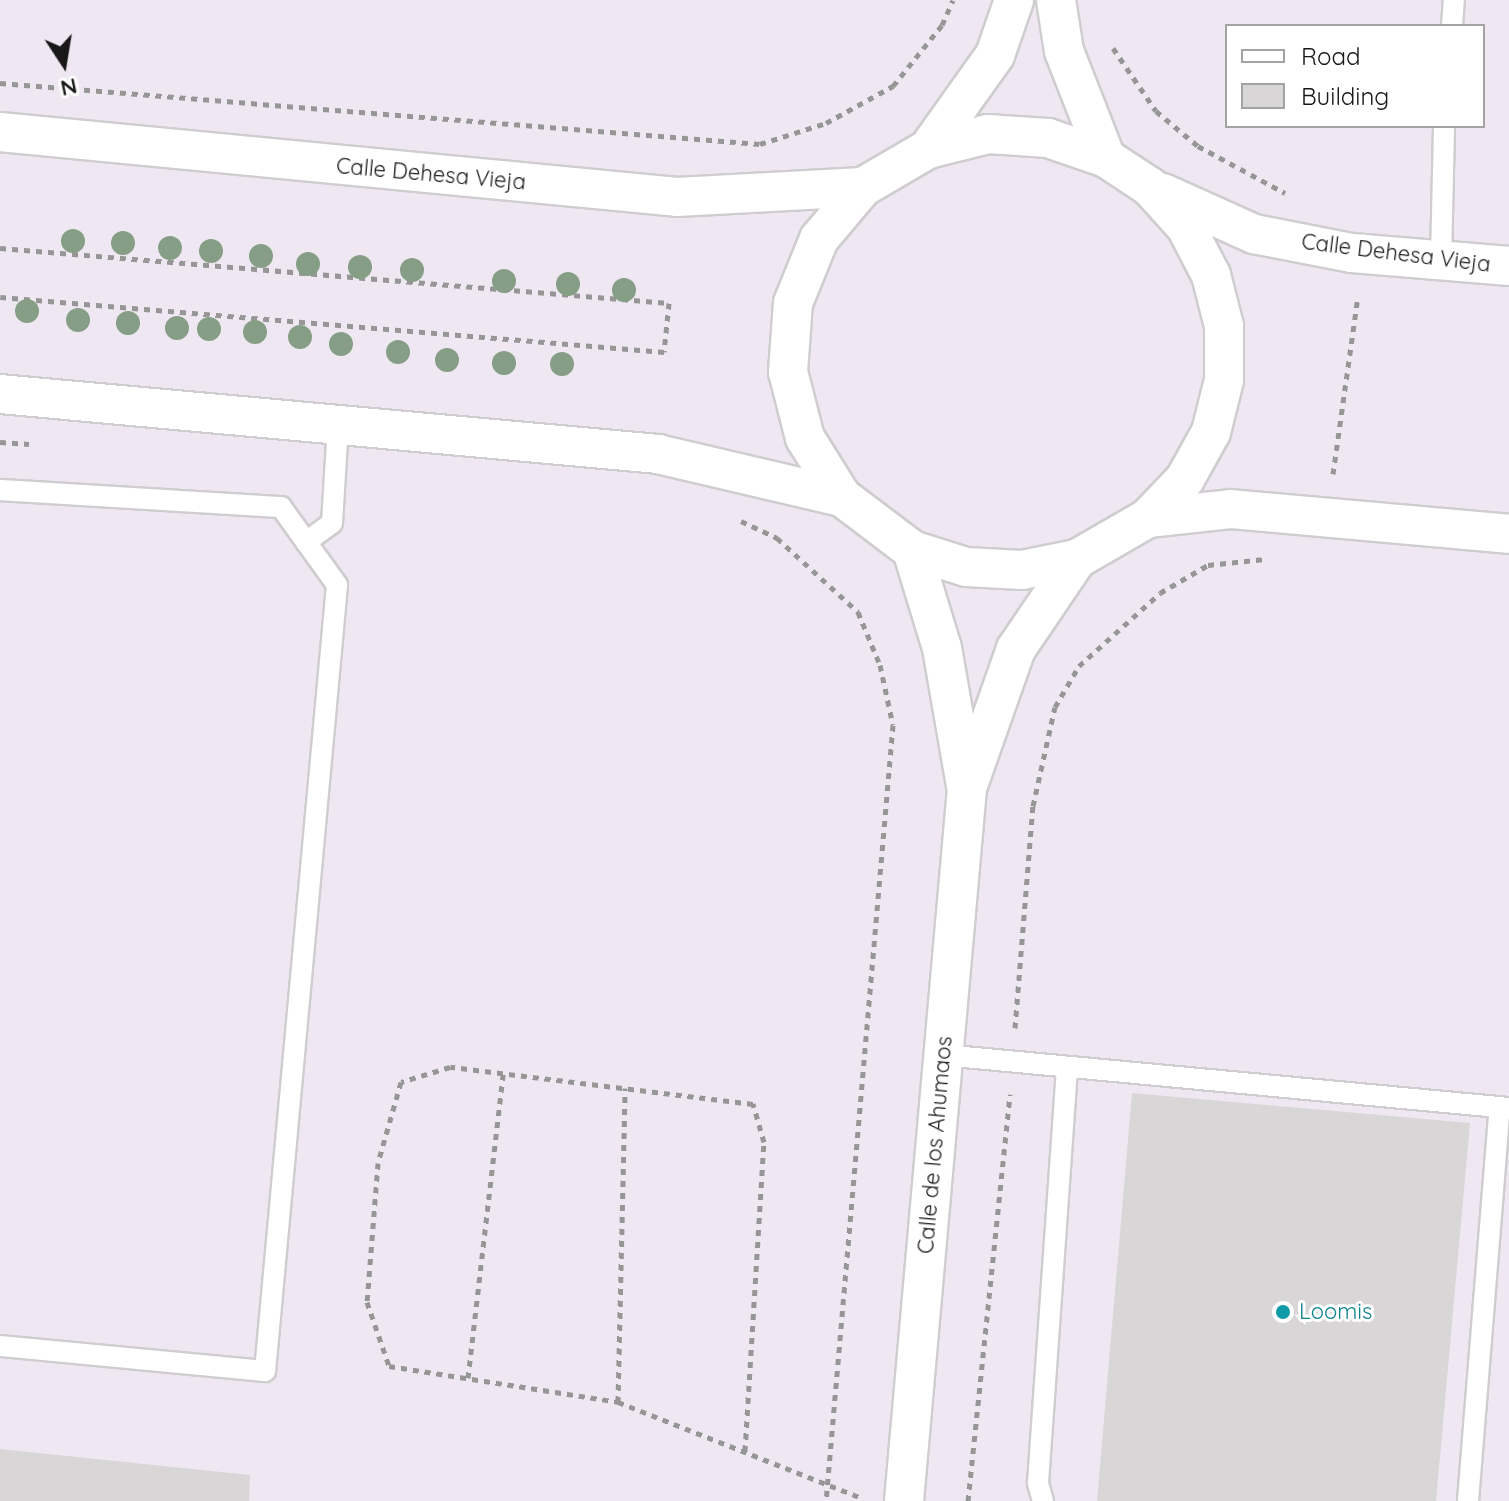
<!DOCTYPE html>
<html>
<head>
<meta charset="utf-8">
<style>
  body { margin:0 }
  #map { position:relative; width:1509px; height:1501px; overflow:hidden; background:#f6f4f7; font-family:Quicksand,sans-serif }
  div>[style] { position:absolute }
  .built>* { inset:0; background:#efe7f1 }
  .building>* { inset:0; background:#d9d6d8 }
  .path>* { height:5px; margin-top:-2.5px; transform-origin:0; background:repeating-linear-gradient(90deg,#979697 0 6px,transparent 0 12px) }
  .roads { filter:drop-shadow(2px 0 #cfcdcf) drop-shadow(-2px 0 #cfcdcf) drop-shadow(0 2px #cfcdcf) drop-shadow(0 -2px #cfcdcf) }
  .service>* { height:20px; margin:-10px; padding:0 10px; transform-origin:10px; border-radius:10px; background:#fff }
  .minor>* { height:38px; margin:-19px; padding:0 19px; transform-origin:19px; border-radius:19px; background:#fff }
  .trees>* { width:24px; height:24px; margin:-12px; border-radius:50%; background:#859e85 }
  .dots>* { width:22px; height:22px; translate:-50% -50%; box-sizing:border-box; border:4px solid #fff; border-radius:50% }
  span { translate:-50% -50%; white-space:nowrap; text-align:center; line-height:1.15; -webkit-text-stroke:6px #fff; paint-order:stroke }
  .street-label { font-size:22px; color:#181818 }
  .culture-label { font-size:22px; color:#0d838f }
  .left { translate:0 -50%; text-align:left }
  .legend { position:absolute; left:1225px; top:24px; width:260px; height:104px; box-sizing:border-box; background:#fff; border:2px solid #a3a3a3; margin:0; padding:10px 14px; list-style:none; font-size:24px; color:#181818 }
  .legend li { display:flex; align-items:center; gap:16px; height:40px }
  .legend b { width:40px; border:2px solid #a3a3a3 }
  .north { position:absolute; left:24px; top:24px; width:80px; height:80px; -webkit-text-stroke:6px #fff; paint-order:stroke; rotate:168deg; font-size:22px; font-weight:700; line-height:32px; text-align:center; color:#181818 }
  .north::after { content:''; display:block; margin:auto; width:28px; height:36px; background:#181818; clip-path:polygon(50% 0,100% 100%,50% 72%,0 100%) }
</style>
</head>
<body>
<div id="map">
  <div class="built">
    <i style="clip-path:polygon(evenodd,0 0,1509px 0,1509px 1501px,0 1501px,0 0,1227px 26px,1483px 26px,1483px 126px,1227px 126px,1227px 26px)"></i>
  </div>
  <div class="building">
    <i style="clip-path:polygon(1132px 1093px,1470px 1123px,1436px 1501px,1097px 1501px)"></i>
    <i style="clip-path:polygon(0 1449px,250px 1475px,249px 1501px,0 1501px)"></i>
  </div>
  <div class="path">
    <i style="left:1113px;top:48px;width:76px;rotate:55.7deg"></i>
    <i style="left:1156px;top:111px;width:55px;rotate:39.8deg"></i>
    <i style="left:1198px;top:146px;width:99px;rotate:28.4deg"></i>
    <i style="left:0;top:83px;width:762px;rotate:4.59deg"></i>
    <i style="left:760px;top:144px;width:69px;rotate:-17.7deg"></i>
    <i style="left:826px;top:123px;width:77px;rotate:-28.9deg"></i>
    <i style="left:893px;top:86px;width:78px;rotate:-51.2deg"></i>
    <i style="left:942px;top:25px;width:27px;rotate:-66deg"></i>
    <i style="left:0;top:248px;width:671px;rotate:4.7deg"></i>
    <i style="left:669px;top:303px;width:49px;rotate:95.8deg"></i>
    <i style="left:664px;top:352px;width:666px;rotate:-175.26deg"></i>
    <i style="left:0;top:442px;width:29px;rotate:4deg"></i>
    <i style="left:1333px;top:474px;width:179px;rotate:-82deg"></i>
    <i style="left:741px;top:521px;width:40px;rotate:25deg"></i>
    <i style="left:777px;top:538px;width:110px;rotate:42.4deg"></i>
    <i style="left:858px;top:612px;width:57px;rotate:67.5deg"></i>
    <i style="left:880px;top:665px;width:61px;rotate:77.8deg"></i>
    <i style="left:893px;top:725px;width:779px;rotate:94.93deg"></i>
    <i style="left:1015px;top:1028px;width:223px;rotate:-85.4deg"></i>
    <i style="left:1033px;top:806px;width:101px;rotate:-77.5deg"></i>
    <i style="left:1055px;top:707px;width:48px;rotate:-59.7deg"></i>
    <i style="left:1079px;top:666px;width:109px;rotate:-42deg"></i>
    <i style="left:1160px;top:593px;width:56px;rotate:-30.3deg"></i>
    <i style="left:1208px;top:565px;width:57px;rotate:-6deg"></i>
    <i style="left:468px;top:1378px;width:306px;rotate:-83.4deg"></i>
    <i style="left:618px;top:1402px;width:314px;rotate:-88.7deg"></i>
    <i style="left:745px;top:1451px;width:310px;rotate:-86.5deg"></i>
    <i style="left:764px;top:1142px;width:40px;rotate:-106deg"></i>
    <i style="left:753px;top:1104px;width:305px;rotate:-173deg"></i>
    <i style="left:450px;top:1067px;width:51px;rotate:163deg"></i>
    <i style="left:401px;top:1082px;width:84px;rotate:105.9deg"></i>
    <i style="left:378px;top:1163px;width:139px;rotate:94.5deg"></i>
    <i style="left:367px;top:1302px;width:68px;rotate:71deg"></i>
    <i style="left:389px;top:1366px;width:232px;rotate:8.9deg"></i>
    <i style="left:618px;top:1402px;width:262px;rotate:21.5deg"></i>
    <i style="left:968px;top:1501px;width:409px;rotate:-84.1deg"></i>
  </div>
  <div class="roads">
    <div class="service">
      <i style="left:1452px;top:26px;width:26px;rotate:-86deg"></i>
      <i style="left:1441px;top:260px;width:134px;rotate:-88.7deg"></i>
      <i style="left:0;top:490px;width:282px;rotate:3.5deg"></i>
      <i style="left:281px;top:507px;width:96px;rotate:54.3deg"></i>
      <i style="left:337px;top:585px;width:789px;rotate:95.23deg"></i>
      <i style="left:265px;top:1371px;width:266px;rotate:-174.6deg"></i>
      <i style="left:306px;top:542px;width:32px;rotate:-36deg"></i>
      <i style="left:332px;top:523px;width:98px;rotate:-86.5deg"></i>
      <i style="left:943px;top:1055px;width:568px;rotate:5.35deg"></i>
      <i style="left:1043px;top:1501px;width:19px;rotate:-106deg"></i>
      <i style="left:1038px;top:1483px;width:413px;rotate:-86deg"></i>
      <i style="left:1468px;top:1501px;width:395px;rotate:-85.4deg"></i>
    </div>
    <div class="minor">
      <i style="left:1056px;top:0;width:52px;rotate:81.1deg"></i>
      <i style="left:1064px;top:51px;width:115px;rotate:68.6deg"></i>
      <i style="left:0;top:132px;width:680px;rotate:5.48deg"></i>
      <i style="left:677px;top:197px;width:186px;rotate:-3.1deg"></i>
      <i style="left:863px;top:187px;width:75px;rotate:-30.3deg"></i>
      <i style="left:928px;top:149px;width:62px;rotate:-14deg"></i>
      <i style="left:988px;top:134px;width:60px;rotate:3.8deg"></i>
      <i style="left:1048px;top:138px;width:61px;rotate:19deg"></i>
      <i style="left:1106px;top:158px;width:53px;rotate:33.4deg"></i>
      <i style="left:1150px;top:187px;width:54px;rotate:48deg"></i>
      <i style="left:1186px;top:227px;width:54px;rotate:62.5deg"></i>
      <i style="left:1211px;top:275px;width:53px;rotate:75.7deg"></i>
      <i style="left:1224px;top:326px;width:54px;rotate:90deg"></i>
      <i style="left:1224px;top:380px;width:54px;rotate:104deg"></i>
      <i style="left:1211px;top:432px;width:54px;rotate:119deg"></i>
      <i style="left:1185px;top:479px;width:54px;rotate:133.5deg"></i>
      <i style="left:1148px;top:518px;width:82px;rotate:150deg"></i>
      <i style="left:1077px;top:559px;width:56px;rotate:168.7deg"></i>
      <i style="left:1022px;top:570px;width:56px;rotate:-176.9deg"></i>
      <i style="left:966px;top:567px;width:57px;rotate:-162.5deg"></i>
      <i style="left:912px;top:550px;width:88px;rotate:-142.9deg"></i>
      <i style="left:842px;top:497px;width:70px;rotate:-122.1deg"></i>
      <i style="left:805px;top:438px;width:68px;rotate:-104.4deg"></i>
      <i style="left:788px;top:372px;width:69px;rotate:-85.9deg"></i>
      <i style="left:793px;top:303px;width:69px;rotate:-67.9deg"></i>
      <i style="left:819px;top:239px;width:68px;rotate:-49.8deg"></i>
      <i style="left:928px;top:149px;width:115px;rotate:-54.5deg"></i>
      <i style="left:995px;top:55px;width:58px;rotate:-70.9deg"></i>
      <i style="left:1163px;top:193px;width:100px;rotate:24.3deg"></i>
      <i style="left:1254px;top:234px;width:100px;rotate:11deg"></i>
      <i style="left:1352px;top:253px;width:158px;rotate:4.7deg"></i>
      <i style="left:0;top:394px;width:661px;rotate:5.21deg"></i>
      <i style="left:658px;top:454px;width:189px;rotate:13.2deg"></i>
      <i style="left:1148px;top:518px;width:83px;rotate:-6.2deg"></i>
      <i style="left:1231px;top:509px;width:279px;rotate:5.1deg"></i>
      <i style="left:912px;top:550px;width:102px;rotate:73deg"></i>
      <i style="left:942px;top:648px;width:140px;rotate:80.1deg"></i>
      <i style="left:904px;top:1501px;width:716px;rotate:-84.95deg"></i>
      <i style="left:967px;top:788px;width:147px;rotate:-70.6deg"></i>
      <i style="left:1016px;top:649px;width:109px;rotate:-55.9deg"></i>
    </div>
  </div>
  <div class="trees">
    <i style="left:73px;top:241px"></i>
    <i style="left:123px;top:243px"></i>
    <i style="left:170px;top:248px"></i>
    <i style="left:211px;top:251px"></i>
    <i style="left:261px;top:256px"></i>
    <i style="left:308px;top:264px"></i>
    <i style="left:360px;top:267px"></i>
    <i style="left:412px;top:270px"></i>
    <i style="left:504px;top:281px"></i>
    <i style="left:568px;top:284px"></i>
    <i style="left:624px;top:290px"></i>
    <i style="left:27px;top:311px"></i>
    <i style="left:78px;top:320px"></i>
    <i style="left:128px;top:323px"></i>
    <i style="left:177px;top:328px"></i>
    <i style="left:209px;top:329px"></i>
    <i style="left:255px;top:332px"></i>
    <i style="left:300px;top:337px"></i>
    <i style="left:341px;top:344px"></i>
    <i style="left:398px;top:352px"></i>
    <i style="left:447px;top:360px"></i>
    <i style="left:504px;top:363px"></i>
    <i style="left:562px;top:364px"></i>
  </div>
  <div class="dots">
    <i style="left:1283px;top:1312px;background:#0f9aa8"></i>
  </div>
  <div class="street-label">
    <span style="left:431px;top:174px;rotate:5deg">Calle Dehesa Vieja</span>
    <span style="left:1396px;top:253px;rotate:7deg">Calle Dehesa Vieja</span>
    <span style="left:935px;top:1145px;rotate:-85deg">Calle de los Ahumaos</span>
  </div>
  <div class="culture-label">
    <span class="left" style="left:1299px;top:1312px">Loomis</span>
  </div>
  <ul class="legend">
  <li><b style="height:10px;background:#fff"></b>Road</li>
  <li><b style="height:22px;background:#d9d6d8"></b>Building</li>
  </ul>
  <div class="north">N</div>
</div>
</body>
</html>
